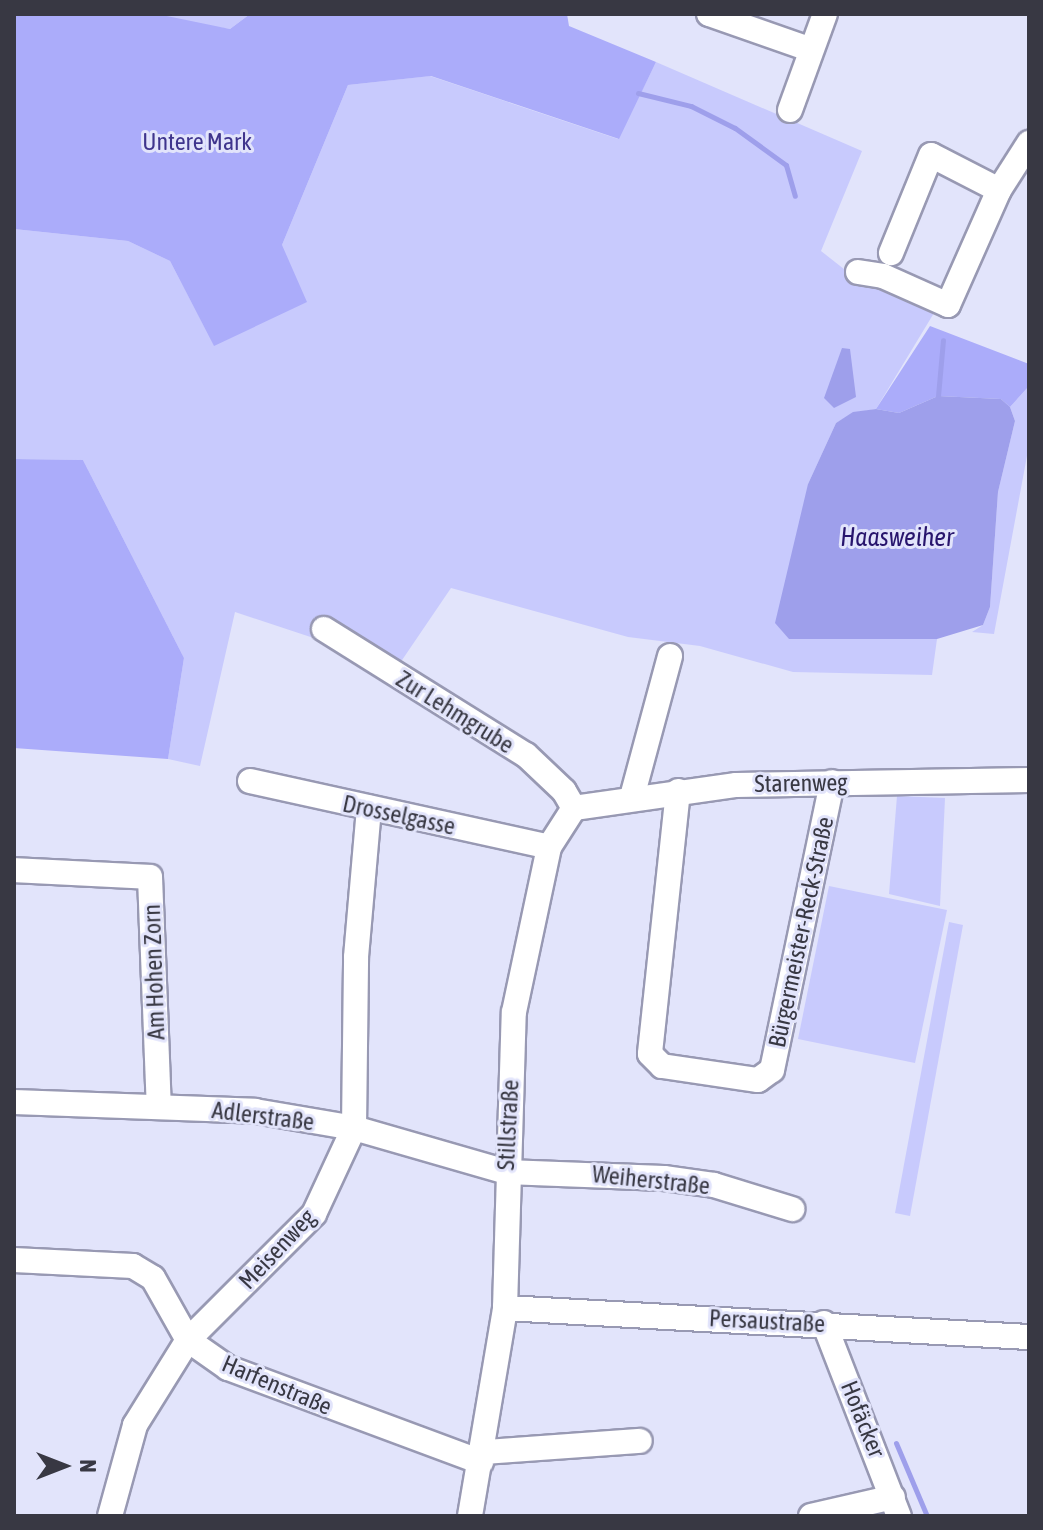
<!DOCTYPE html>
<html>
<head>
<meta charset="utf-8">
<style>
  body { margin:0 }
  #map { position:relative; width:1043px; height:1530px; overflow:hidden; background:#e2e4fb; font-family:"Asap Condensed",sans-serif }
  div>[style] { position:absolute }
  .green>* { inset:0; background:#c8cafd }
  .forest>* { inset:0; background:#abacfa }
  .water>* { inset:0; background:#9e9feb }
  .stream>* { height:5px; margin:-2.5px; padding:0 2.5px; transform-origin:2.5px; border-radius:2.5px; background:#9e9feb }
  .roads { filter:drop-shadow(2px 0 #9899b3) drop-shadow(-2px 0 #9899b3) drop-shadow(0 2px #9899b3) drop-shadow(0 -2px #9899b3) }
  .minor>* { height:24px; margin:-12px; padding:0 12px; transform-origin:12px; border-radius:12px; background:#fff }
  span { translate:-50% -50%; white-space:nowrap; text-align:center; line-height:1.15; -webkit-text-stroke:6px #e2e4fb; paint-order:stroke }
  .park-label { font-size:24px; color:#3f358d }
  .street-label { font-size:24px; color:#383843 }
  .water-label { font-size:26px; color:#28156d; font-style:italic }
  .frame { position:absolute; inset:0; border:16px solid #383843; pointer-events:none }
  .north { position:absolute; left:24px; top:1426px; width:80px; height:80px; -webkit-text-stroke:6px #e2e4fb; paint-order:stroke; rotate:90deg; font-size:22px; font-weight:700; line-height:32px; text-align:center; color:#383843 }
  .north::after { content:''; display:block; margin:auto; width:28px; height:36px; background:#383843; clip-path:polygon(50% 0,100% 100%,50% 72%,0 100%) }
</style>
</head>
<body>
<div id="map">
  <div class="green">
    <i style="clip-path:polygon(157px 14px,250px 14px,230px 29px,157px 18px)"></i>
    <i style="clip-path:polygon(656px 62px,862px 151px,821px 251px,849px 273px,937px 308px,876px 409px,853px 413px,836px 423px,808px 484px,929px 638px,937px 639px,932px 675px,793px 672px,700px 646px,628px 637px,451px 588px,398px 666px,235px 612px,200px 766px,168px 759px,184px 658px,83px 460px,14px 459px,14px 229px,128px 241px,170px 261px,214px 345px,282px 245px,348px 85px,430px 76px,618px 139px)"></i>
    <i style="clip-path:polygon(1029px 386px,1029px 445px,994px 634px,972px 632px,983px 625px,990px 607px,998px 492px,1015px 421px,1010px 407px)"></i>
    <i style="clip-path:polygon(897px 796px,945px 798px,940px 906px,889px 894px)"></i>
    <i style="clip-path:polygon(829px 886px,947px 910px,915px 1063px,798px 1039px)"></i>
    <i style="clip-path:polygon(949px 922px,963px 925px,910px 1216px,895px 1213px)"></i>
  </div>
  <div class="forest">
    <i style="clip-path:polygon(14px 14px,157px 14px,230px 29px,250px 14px,567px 14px,569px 26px,656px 62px,619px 139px,431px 76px,348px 85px,282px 245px,307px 302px,214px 346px,170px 261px,128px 241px,14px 229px)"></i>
    <i style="clip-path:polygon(930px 326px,1029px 364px,1029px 386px,1010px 407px,1001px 399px,938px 396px,899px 413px,876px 409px)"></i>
    <i style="clip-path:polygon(14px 459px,83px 460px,184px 658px,168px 759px,14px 748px)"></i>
  </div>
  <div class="water">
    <i style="clip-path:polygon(842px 348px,850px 349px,856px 397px,834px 408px,824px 398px)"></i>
    <i style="clip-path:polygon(938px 396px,1001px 399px,1010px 407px,1015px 421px,998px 492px,990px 607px,983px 625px,937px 639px,789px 639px,775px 623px,808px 484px,836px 423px,853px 412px,876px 409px,899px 413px)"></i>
  </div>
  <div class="stream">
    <i style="left:638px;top:93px;width:55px;rotate:13.8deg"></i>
    <i style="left:691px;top:106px;width:49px;rotate:26.6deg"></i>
    <i style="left:735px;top:128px;width:63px;rotate:36deg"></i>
    <i style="left:786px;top:165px;width:32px;rotate:74deg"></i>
    <i style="left:938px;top:396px;width:56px;rotate:-84.9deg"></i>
    <i style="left:896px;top:1443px;width:79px;rotate:67deg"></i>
  </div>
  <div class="roads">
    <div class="minor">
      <i style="left:709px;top:14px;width:106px;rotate:19.3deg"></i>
      <i style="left:790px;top:110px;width:102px;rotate:-70deg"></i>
      <i style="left:999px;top:190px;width:56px;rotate:-57.4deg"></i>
      <i style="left:858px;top:272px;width:25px;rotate:9deg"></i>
      <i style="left:883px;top:276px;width:71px;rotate:24deg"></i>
      <i style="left:948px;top:305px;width:126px;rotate:-66.1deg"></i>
      <i style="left:999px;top:190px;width:76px;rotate:-152.8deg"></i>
      <i style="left:931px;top:155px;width:106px;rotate:112.2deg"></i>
      <i style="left:324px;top:629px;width:238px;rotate:32deg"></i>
      <i style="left:526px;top:755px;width:52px;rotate:43.5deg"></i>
      <i style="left:564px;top:791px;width:20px;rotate:60deg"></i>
      <i style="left:250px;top:781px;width:306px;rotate:12.4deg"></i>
      <i style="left:678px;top:791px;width:264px;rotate:96.1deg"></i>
      <i style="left:650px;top:1054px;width:17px;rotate:45deg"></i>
      <i style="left:662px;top:1066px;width:97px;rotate:8.3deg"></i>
      <i style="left:758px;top:1080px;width:17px;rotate:-36deg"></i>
      <i style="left:772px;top:1070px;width:294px;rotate:-78.2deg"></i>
      <i style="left:632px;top:797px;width:146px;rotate:-74.9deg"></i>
      <i style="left:574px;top:808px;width:164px;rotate:-8.1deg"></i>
      <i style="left:736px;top:785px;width:293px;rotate:-1deg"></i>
      <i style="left:14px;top:870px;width:136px;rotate:2.9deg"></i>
      <i style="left:150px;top:877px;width:230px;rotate:87.8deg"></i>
      <i style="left:14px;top:1102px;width:241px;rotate:2.1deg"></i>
      <i style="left:255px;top:1111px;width:100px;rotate:9.7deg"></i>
      <i style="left:354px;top:1128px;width:158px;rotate:16.1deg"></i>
      <i style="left:506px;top:1172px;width:158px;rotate:2.2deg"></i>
      <i style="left:664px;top:1178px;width:50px;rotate:8deg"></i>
      <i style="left:714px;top:1185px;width:82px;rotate:17.1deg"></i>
      <i style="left:14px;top:1260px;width:119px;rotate:2.9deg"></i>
      <i style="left:133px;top:1266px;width:23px;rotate:31deg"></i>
      <i style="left:153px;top:1278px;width:71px;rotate:60.6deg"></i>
      <i style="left:188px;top:1340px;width:49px;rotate:35deg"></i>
      <i style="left:228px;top:1368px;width:270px;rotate:20.4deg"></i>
      <i style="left:505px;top:1308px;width:525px;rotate:3.17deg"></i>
      <i style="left:824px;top:1323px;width:207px;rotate:68.8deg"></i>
      <i style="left:485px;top:1452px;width:155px;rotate:-4.1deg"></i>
      <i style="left:110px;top:1516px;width:94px;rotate:-74.6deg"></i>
      <i style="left:135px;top:1425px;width:100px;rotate:-58.1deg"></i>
      <i style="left:188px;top:1340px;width:178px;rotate:-45deg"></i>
      <i style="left:314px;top:1214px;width:95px;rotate:-65.1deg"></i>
      <i style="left:354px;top:1128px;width:171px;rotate:-89.3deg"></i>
      <i style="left:356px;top:957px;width:150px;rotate:-85deg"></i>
      <i style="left:470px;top:1516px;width:211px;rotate:-80.4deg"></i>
      <i style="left:505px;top:1308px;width:296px;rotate:-88.3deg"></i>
      <i style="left:514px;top:1012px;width:169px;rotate:-78deg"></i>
      <i style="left:549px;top:847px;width:46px;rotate:-57.3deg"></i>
      <i style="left:811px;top:1516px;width:84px;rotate:-13deg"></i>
    </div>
  </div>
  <div class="park-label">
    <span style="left:197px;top:142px">Untere Mark</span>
  </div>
  <div class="street-label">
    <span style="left:455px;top:712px;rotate:32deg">Zur Lehmgrube</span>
    <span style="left:801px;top:783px;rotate:-1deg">Starenweg</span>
    <span style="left:399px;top:815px;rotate:12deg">Drosselgasse</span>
    <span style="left:801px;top:932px;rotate:-78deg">Bürgermeister-Reck-Straße</span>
    <span style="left:154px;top:972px;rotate:-92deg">Am Hohen Zorn</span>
    <span style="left:263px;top:1116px;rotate:7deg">Adlerstraße</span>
    <span style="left:508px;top:1125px;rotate:-87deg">Stillstraße</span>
    <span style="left:651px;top:1180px;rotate:6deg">Weiherstraße</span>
    <span style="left:277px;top:1249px;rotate:-47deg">Meisenweg</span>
    <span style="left:767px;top:1321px;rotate:3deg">Persaustraße</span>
    <span style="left:277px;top:1385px;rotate:23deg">Harfenstraße</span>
    <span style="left:863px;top:1419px;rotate:68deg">Hofäcker</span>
  </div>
  <div class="water-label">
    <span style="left:897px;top:538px">Haasweiher</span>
  </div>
  <div class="frame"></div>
  <div class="north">N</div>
</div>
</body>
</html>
